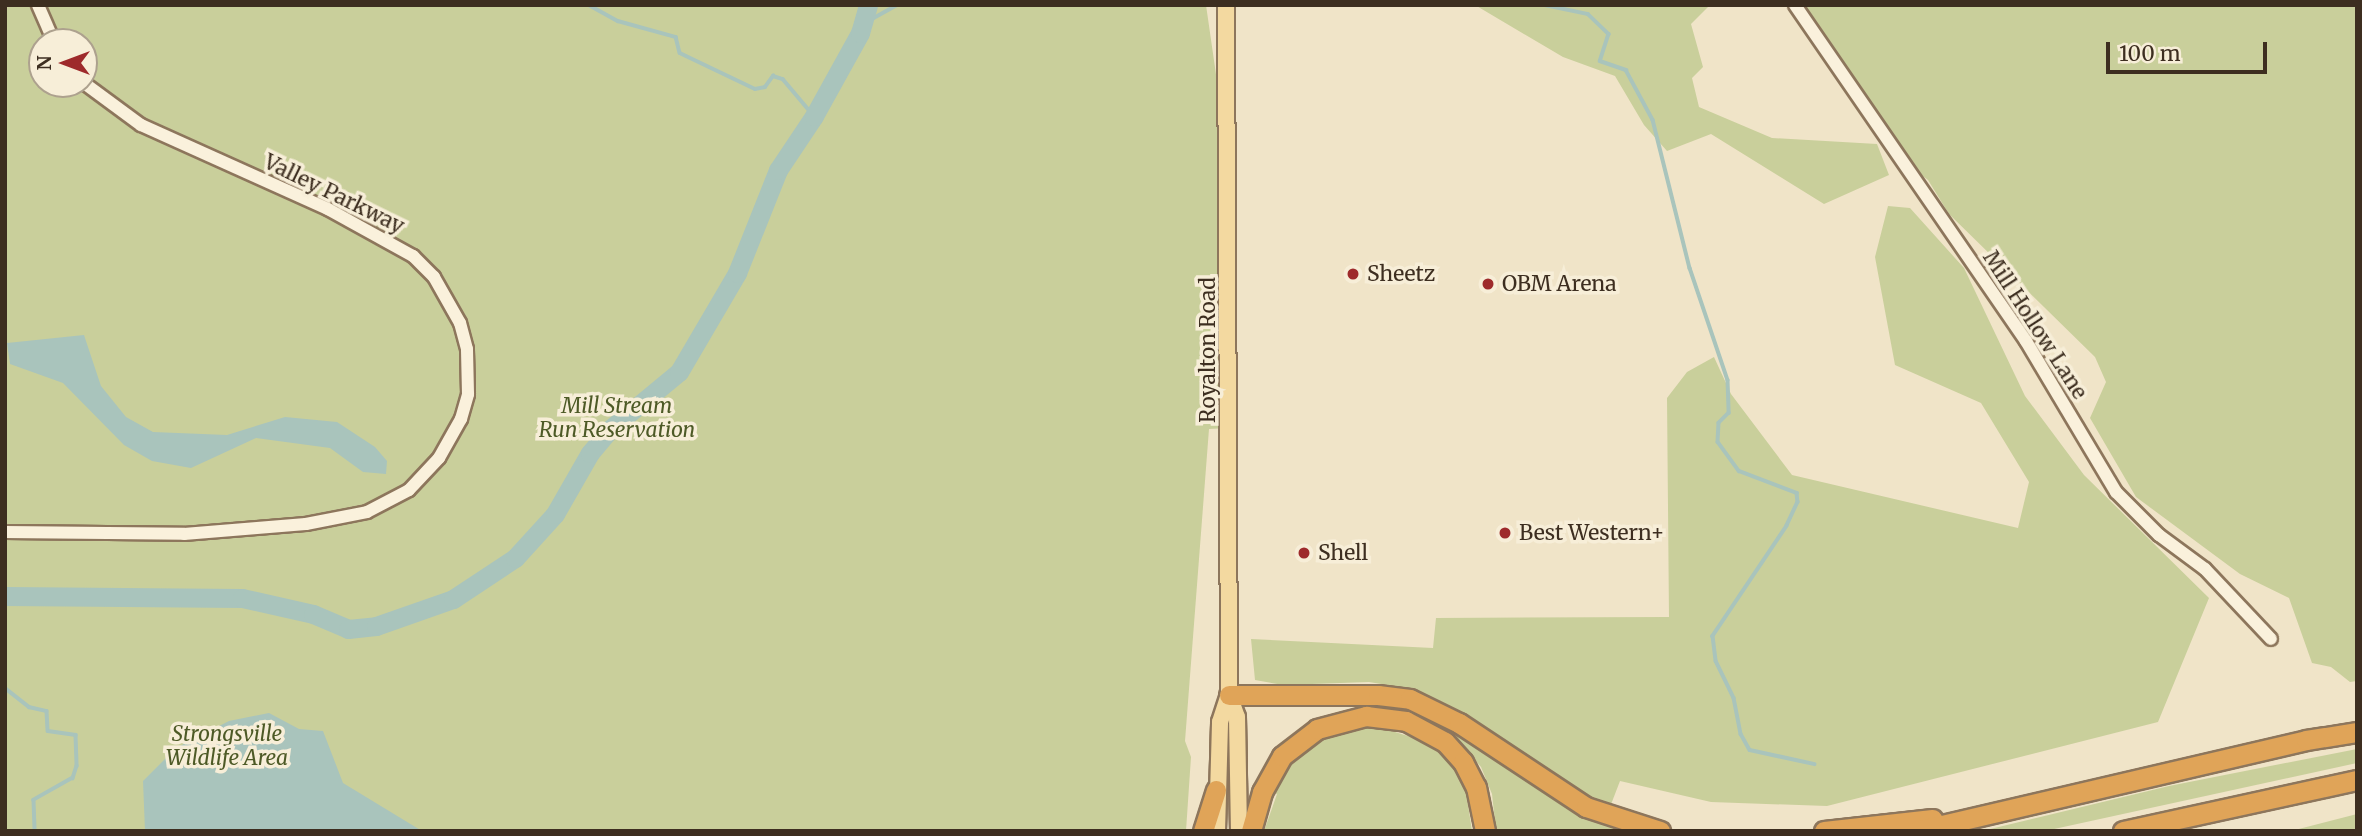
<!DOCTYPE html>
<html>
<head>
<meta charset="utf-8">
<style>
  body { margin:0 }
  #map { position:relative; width:2362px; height:836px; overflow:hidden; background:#f0e4c8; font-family:Merriweather,serif }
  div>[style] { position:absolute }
  .green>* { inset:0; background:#c9cf9b }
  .water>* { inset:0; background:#a9c4bc }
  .stream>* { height:3.5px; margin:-1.75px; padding:0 1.75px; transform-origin:1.75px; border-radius:1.75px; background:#a9c4bc }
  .river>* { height:19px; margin:-9.5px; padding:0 9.5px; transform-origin:9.5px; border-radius:9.5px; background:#a9c4bc }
  .roads { filter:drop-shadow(2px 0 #8d765c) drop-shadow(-2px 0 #8d765c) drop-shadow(0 2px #8d765c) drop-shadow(0 -2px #8d765c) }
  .minor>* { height:12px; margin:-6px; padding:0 6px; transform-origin:6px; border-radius:6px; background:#faf1dc }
  .major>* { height:16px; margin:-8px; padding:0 8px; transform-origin:8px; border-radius:8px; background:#f3d9a0 }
  .highway>* { height:19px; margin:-9.5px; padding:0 9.5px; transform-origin:9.5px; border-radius:9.5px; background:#e0a458 }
  .dots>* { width:19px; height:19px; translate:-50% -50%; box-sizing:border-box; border:4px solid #f7eed8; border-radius:50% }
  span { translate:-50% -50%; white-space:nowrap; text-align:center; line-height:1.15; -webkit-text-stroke:7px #f7eed8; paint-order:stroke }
  .street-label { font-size:21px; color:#3d2e20 }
  .poi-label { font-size:21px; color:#3d2e20 }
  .left { translate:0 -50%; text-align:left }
  .park-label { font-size:21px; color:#4d5a26; font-style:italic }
  .frame { position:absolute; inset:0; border:7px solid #3d2e20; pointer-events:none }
  .north { position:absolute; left:28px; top:28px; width:70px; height:70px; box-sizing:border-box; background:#f7eed8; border:2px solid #ada18e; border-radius:50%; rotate:270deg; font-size:19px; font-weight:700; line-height:28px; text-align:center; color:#3d2e20 }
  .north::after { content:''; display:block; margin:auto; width:24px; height:32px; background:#9e2a2b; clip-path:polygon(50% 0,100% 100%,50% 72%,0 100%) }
  .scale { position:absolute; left:2106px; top:42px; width:161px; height:32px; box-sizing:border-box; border:4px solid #3d2e20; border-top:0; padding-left:9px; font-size:21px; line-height:24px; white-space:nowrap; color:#3d2e20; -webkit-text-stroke:5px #f7eed8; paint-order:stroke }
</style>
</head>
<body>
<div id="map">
  <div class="green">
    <i style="clip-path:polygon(evenodd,5px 5px,1206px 5px,1223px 123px,1228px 428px,1209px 429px,1185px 741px,1191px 757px,1186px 831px,5px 831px,5px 5px,42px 42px,84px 42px,84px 84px,42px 84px,42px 42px)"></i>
    <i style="clip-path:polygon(1475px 5px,1710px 5px,1691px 24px,1703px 67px,1692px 78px,1699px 107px,1772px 138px,1877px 144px,1889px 175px,1824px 204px,1711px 134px,1667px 151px,1644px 125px,1615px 76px,1563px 57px)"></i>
    <i style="clip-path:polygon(1792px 5px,2357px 5px,2357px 681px,2350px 682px,2331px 667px,2312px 663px,2289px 598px,2240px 574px,2136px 497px,2090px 418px,2106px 382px,2095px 357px,1949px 214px,1928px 180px,1897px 156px)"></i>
    <i style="clip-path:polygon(1888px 206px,1910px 208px,1964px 268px,2025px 396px,2084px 475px,2209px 598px,2158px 722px,1827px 806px,1711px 802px,1620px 781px,1610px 807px,1575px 793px,1418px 690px,1369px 682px,1283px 685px,1255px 680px,1251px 639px,1433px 648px,1436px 618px,1669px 617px,1667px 398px,1687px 372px,1714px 357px,1731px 394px,1792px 475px,2018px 528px,2029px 482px,1981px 403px,1895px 365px,1875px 257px)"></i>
    <i style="clip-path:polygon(1376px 726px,1430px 743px,1456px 768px,1465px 785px,1472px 831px,1264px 831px,1277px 794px,1272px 792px,1292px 761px,1317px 739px)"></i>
    <i style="clip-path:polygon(1447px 727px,1642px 831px,1496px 831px,1492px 794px,1481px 767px)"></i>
    <i style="clip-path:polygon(2357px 749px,2357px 763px,2045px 831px,1982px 831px,2169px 786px)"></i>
    <i style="clip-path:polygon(2357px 814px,2357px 831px,2291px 831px)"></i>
  </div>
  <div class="water">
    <i style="clip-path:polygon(84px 335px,101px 386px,126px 417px,153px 432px,227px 435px,285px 417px,337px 422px,375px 447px,387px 461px,386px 474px,363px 472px,330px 448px,256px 438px,191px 468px,152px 461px,124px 445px,63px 383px,10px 364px,7px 343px)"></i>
    <i style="clip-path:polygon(269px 713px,299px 729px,323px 731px,343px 783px,422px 831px,145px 831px,143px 781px,176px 748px,229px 721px)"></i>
  </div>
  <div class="stream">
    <i style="left:589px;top:5px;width:33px;rotate:29deg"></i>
    <i style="left:618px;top:21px;width:60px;rotate:15.4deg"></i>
    <i style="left:676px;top:37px;width:16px;rotate:76deg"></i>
    <i style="left:680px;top:53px;width:83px;rotate:25.6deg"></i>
    <i style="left:755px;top:89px;width:10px;rotate:-11deg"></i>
    <i style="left:765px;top:87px;width:14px;rotate:-54deg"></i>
    <i style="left:773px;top:76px;width:10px;rotate:17deg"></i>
    <i style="left:783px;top:79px;width:48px;rotate:50deg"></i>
    <i style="left:1545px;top:5px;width:44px;rotate:11.8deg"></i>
    <i style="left:1588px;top:14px;width:29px;rotate:44deg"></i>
    <i style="left:1609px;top:34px;width:28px;rotate:108deg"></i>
    <i style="left:1600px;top:61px;width:28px;rotate:19deg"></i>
    <i style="left:1626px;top:70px;width:57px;rotate:61.6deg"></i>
    <i style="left:1653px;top:120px;width:153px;rotate:76deg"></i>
    <i style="left:1690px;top:268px;width:118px;rotate:71.3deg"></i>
    <i style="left:1728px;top:380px;width:33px;rotate:88deg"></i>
    <i style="left:1729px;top:413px;width:14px;rotate:135deg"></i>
    <i style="left:1719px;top:423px;width:19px;rotate:93deg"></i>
    <i style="left:1718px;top:442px;width:36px;rotate:54deg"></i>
    <i style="left:1739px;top:471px;width:62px;rotate:20.8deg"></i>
    <i style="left:1797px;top:493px;width:9px;rotate:84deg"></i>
    <i style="left:1798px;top:502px;width:26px;rotate:115deg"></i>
    <i style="left:1787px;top:526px;width:133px;rotate:123.9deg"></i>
    <i style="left:1713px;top:636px;width:25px;rotate:83deg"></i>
    <i style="left:1716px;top:661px;width:41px;rotate:64.1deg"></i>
    <i style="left:1734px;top:698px;width:37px;rotate:79deg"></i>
    <i style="left:1741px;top:734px;width:18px;rotate:61deg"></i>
    <i style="left:1750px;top:750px;width:66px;rotate:12.3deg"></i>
    <i style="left:863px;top:24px;width:39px;rotate:-29deg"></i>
    <i style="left:5px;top:688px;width:31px;rotate:38deg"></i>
    <i style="left:29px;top:707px;width:18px;rotate:13deg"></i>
    <i style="left:47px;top:711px;width:20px;rotate:87deg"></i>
    <i style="left:48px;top:731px;width:28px;rotate:8deg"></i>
    <i style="left:76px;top:735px;width:31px;rotate:88deg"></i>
    <i style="left:77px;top:766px;width:13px;rotate:108deg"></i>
    <i style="left:73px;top:778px;width:45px;rotate:150.6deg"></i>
    <i style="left:34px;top:800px;width:31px;rotate:88deg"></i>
  </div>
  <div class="river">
    <i style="left:5px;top:596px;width:237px;rotate:0.5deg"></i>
    <i style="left:242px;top:598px;width:73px;rotate:12.7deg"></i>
    <i style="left:313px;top:614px;width:38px;rotate:23deg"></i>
    <i style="left:348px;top:629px;width:28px;rotate:-6deg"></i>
    <i style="left:376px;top:626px;width:82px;rotate:-19.3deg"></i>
    <i style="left:453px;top:599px;width:74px;rotate:-33.5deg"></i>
    <i style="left:515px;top:558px;width:59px;rotate:-47.7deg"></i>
    <i style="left:555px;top:514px;width:70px;rotate:-60.2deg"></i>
    <i style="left:590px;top:453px;width:31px;rotate:-50deg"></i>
    <i style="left:610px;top:429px;width:89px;rotate:-39.6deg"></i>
    <i style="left:679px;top:372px;width:115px;rotate:-59.6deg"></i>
    <i style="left:737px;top:273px;width:111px;rotate:-68.3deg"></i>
    <i style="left:778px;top:170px;width:65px;rotate:-56.3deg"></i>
    <i style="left:814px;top:116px;width:95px;rotate:-61deg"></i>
    <i style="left:860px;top:33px;width:29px;rotate:-74deg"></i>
  </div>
  <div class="roads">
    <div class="minor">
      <i style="left:38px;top:5px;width:40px;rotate:66.6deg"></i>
      <i style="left:1795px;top:5px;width:408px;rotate:55.5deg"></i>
      <i style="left:2026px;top:341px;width:176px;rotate:59.2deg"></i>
      <i style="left:2116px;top:492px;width:61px;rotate:45deg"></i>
      <i style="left:2159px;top:535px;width:57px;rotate:36.5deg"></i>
      <i style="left:2205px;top:569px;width:96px;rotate:46.7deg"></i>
      <i style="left:5px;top:532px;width:179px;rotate:0.6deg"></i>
      <i style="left:184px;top:534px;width:122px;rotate:-4.7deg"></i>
      <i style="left:306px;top:524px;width:62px;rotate:-11.1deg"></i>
      <i style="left:367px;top:512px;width:47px;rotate:-27.6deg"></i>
      <i style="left:409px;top:490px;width:44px;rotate:-46.8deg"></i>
      <i style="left:439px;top:458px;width:45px;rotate:-60.6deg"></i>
      <i style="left:461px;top:419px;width:26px;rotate:-74deg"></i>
      <i style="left:468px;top:394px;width:45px;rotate:-91.3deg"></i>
      <i style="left:467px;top:349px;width:27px;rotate:-105deg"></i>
      <i style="left:460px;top:323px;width:53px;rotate:-119.5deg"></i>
      <i style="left:434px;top:277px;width:30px;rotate:-135deg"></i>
      <i style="left:413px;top:256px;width:97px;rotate:-151.1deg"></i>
      <i style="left:328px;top:209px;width:205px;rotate:-155.8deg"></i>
      <i style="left:141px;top:125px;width:71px;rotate:-143.6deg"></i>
    </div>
    <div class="major">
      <i style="left:1229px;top:695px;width:23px;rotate:70deg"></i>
      <i style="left:1237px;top:717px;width:114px;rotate:89deg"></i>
      <i style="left:1217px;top:831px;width:109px;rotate:-88.4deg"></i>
      <i style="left:1220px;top:722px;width:28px;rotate:-72deg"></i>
      <i style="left:1229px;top:695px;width:690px;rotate:-90.25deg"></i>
    </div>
    <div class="highway">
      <i style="left:1229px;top:695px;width:149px"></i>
      <i style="left:1378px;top:695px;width:32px;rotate:7deg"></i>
      <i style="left:1410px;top:699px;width:55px;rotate:26.1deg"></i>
      <i style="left:1459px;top:723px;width:152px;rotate:33.5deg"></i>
      <i style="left:1586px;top:807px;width:78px;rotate:18deg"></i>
      <i style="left:1203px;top:831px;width:43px;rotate:-72.4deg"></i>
      <i style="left:1251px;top:831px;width:41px;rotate:-74.2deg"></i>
      <i style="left:1262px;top:792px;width:41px;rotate:-60.9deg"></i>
      <i style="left:1282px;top:756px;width:44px;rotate:-37.6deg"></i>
      <i style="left:1317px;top:729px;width:51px;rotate:-14.9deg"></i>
      <i style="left:1366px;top:716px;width:40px;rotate:7.1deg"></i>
      <i style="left:1406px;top:721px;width:44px;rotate:28.3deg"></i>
      <i style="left:1445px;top:742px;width:27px;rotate:48deg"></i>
      <i style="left:1463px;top:762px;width:28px;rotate:63deg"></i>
      <i style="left:1476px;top:787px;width:45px;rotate:78.4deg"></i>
      <i style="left:1824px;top:831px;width:109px;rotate:-6.3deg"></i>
      <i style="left:1916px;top:831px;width:400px;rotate:-13.1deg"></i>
      <i style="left:2306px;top:740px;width:52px;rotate:-8.9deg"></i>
      <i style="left:2123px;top:831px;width:239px;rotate:-12.3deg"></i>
    </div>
  </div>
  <div class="dots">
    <i style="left:1353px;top:274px;background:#9e2a2b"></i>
    <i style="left:1488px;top:284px;background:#9e2a2b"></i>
    <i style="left:1505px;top:533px;background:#9e2a2b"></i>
    <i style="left:1304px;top:553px;background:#9e2a2b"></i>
  </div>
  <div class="street-label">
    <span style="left:334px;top:194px;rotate:26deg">Valley Parkway</span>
    <span style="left:2035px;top:325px;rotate:57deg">Mill Hollow Lane</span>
    <span style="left:1208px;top:350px;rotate:-90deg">Royalton Road</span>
  </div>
  <div class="poi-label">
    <span class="left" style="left:1367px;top:274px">Sheetz</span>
    <span class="left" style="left:1502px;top:284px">OBM Arena</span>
    <span class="left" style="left:1519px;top:533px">Best Western+</span>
    <span class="left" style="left:1318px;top:553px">Shell</span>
  </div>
  <div class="park-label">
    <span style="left:617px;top:418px">Mill Stream<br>Run Reservation</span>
    <span style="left:227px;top:746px">Strongsville<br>Wildlife Area</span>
  </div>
  <div class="frame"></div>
  <div class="north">N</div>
  <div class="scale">100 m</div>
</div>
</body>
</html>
